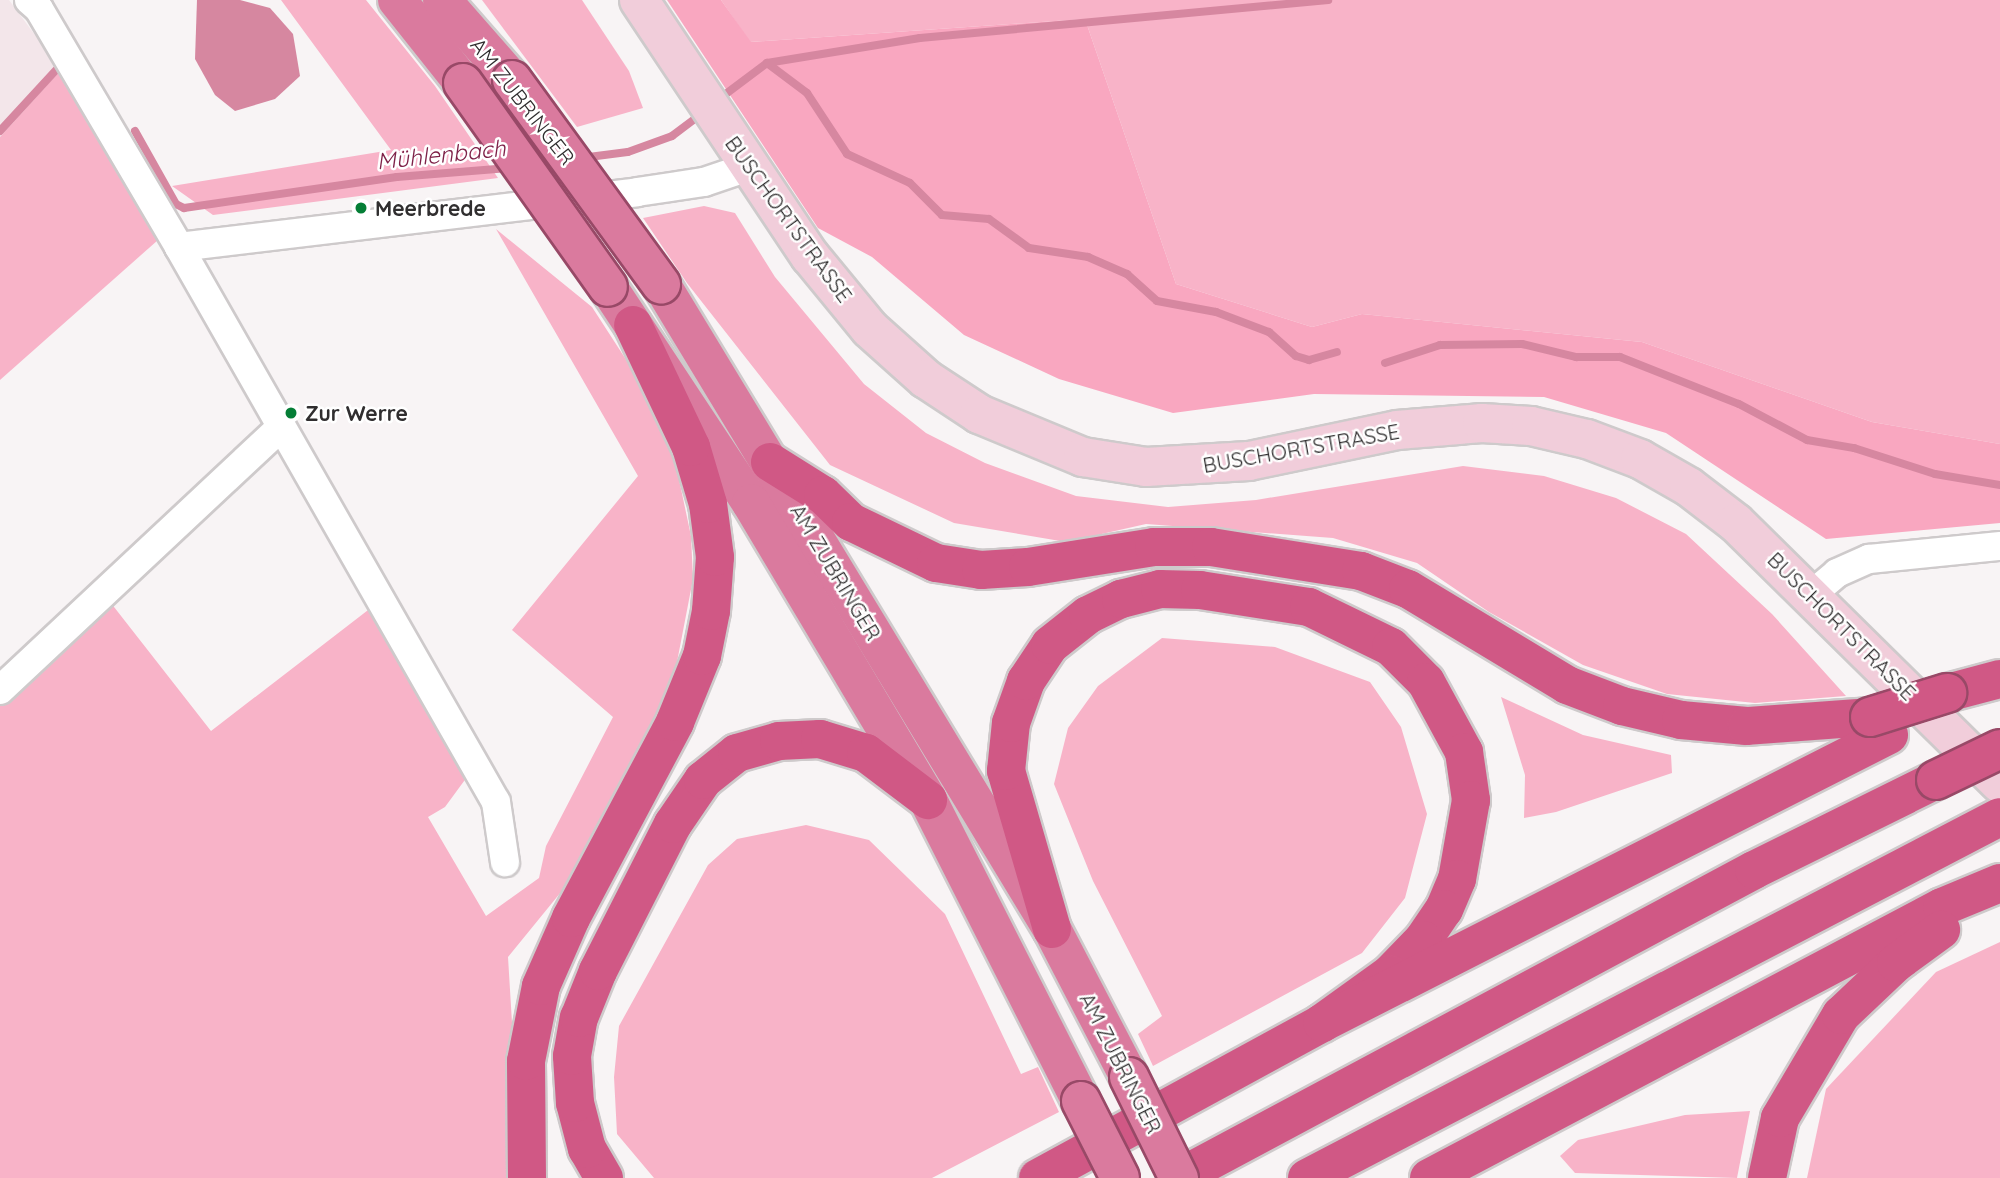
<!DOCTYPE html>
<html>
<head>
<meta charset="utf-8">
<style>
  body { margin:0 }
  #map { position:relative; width:2000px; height:1178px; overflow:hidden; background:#f8f4f5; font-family:Quicksand,sans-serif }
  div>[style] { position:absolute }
  .built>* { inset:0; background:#f3e6ea }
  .green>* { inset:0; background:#f8b3c8 }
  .forest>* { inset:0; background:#f9a7c0 }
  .water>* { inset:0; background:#d687a0 }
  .stream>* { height:8px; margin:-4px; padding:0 4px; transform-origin:4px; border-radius:4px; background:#d687a0 }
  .roads { filter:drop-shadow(2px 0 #cecacb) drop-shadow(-2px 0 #cecacb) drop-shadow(0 2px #cecacb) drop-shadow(0 -2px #cecacb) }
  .minor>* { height:28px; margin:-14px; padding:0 14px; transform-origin:14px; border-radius:14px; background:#fff }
  .secondary>* { height:38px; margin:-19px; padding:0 19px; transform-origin:19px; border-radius:19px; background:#f1cdda }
  .trunk>* { height:38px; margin:-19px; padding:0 19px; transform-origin:19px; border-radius:19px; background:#da7a9e }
  .motorway>* { height:38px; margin:-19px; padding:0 19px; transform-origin:19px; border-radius:19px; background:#d05885 }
  .bridges { filter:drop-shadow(2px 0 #984967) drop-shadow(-2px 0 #984967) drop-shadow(0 2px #984967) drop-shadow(0 -2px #984967) }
  .trunk-bridge>* { height:38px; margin:-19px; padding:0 19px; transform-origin:19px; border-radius:19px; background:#da7a9e }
  .motorway-bridge>* { height:38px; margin:-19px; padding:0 19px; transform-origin:19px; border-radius:19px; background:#d05885 }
  .dots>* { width:19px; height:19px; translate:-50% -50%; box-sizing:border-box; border:4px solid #fff; border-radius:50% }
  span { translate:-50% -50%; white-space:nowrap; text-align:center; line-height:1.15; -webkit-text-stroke:5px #fff; paint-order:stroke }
  .street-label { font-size:21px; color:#302e2f }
  .poi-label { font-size:21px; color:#302e2f; font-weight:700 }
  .left { translate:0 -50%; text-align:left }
  .water-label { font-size:23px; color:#7e2148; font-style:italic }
</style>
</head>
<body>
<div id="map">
  <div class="built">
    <i style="clip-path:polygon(0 0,9px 0,61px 70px,0 137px)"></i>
  </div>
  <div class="green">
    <i style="clip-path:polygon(281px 0,366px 0,435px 86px,498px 178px,213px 215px,172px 186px,391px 150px)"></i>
    <i style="clip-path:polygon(482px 0,582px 0,629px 71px,643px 108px,577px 127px)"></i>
    <i style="clip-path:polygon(721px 0,2000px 0,2000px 444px,1872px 422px,1642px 342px,1362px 314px,1312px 327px,1176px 284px,1085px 19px,750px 42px)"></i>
    <i style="clip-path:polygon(61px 70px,158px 240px,0 380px,0 137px)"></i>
    <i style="clip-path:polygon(704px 206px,735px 213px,775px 277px,864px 384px,926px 433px,985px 463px,1076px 496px,1168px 507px,1256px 500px,1463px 466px,1544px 476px,1616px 498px,1686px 534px,1772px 614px,1846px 696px,1755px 703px,1667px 694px,1583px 665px,1489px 612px,1417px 563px,1333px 538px,1146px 524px,1066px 542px,954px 523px,830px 465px,687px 283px,643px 218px)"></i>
    <i style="clip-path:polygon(496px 229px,592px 307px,625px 358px,657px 416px,677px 470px,691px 536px,693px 579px,677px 662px,658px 710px,561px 892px,508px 957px,513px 1039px,510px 1178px,0 1178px,0 699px,107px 598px,211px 731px,372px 607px,467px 777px,445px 807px,428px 817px,486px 916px,539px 878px,546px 846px,613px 717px,512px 630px,638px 476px)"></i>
    <i style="clip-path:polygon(1162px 638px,1275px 647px,1370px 682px,1401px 727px,1427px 814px,1405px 898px,1362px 953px,1153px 1066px,1138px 1034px,1162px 1016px,1093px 881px,1054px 784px,1068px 728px,1098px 686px)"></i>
    <i style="clip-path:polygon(1501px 697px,1583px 735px,1671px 755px,1672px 773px,1556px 812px,1524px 818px,1525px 775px)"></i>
    <i style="clip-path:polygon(806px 825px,869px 840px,945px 914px,1021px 1074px,1038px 1067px,1059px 1112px,932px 1178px,654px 1178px,617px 1134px,614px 1077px,619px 1026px,708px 865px,737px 839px)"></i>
    <i style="clip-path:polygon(2000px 942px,2000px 1178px,1807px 1178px,1826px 1089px,1936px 972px)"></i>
    <i style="clip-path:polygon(1750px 1111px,1737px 1178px,1575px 1173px,1560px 1156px,1578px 1140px,1685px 1115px)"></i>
  </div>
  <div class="forest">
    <i style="clip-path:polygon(667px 0,721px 0,751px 42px,1085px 19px,1176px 284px,1312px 327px,1362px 314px,1642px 342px,1872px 422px,2000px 444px,2000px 523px,1826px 539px,1666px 433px,1544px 397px,1314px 394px,1173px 413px,1059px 379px,964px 335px,872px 257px,818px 228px)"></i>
  </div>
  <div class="water">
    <i style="clip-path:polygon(197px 0,240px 0,270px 8px,293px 34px,300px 76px,275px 99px,235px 111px,215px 95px,195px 59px)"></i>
  </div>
  <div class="stream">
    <i style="left:767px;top:63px;width:50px;rotate:36.9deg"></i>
    <i style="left:807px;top:93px;width:73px;rotate:56.7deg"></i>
    <i style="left:847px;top:154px;width:69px;rotate:24.7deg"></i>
    <i style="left:910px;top:183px;width:45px;rotate:45deg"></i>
    <i style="left:942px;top:215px;width:47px;rotate:4.9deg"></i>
    <i style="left:989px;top:219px;width:49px;rotate:35.9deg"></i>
    <i style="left:1029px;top:248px;width:60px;rotate:8.7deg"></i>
    <i style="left:1088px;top:257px;width:43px;rotate:23.6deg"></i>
    <i style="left:1127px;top:274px;width:40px;rotate:42deg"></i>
    <i style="left:1157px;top:301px;width:60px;rotate:10.6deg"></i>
    <i style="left:1216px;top:312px;width:57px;rotate:20.7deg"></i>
    <i style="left:1269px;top:332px;width:36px;rotate:42deg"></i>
    <i style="left:1296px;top:356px;width:14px;rotate:17deg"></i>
    <i style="left:1309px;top:360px;width:29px;rotate:-16deg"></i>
    <i style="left:719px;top:99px;width:60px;rotate:-36.9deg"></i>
    <i style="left:767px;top:63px;width:155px;rotate:-9.3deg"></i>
    <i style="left:920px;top:38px;width:410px;rotate:-5.3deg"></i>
    <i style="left:0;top:131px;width:83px;rotate:-47.4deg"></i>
    <i style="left:135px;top:131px;width:84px;rotate:60.7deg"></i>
    <i style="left:176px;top:204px;width:9px;rotate:27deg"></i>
    <i style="left:184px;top:208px;width:215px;rotate:-8.3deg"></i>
    <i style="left:397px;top:177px;width:112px;rotate:-4.6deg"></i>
    <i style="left:581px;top:158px;width:47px;rotate:-7.3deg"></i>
    <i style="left:628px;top:152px;width:47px;rotate:-20deg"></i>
    <i style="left:672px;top:136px;width:36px;rotate:-37deg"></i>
    <i style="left:1385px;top:363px;width:58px;rotate:-18.1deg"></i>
    <i style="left:1440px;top:345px;width:82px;rotate:-0.7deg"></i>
    <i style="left:1522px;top:344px;width:56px;rotate:13.5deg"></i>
    <i style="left:1576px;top:357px;width:44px"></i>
    <i style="left:1620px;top:357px;width:128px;rotate:21.6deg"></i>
    <i style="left:1739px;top:404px;width:77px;rotate:27.9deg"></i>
    <i style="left:1807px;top:440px;width:48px;rotate:9.7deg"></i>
    <i style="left:1854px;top:448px;width:85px;rotate:17.8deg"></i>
    <i style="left:1935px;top:474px;width:66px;rotate:9.6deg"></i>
  </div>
  <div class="roads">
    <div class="minor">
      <i style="left:29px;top:0;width:13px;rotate:42deg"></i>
      <i style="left:39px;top:9px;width:276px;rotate:59.5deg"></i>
      <i style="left:179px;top:247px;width:639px;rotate:60.27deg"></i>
      <i style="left:496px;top:802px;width:61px;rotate:81.5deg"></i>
      <i style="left:179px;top:247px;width:461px;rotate:-6.8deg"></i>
      <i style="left:637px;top:192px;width:68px;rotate:-8.5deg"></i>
      <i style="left:704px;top:182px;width:46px;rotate:-18.8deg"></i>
      <i style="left:1811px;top:595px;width:34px;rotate:-40deg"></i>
      <i style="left:1837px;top:573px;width:35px;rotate:-24deg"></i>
      <i style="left:1869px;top:559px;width:132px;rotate:-5.7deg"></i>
      <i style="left:0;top:690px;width:385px;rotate:-43.1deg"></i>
    </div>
    <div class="secondary">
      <i style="left:639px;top:0;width:308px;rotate:56.3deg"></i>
      <i style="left:810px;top:256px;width:94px;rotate:50.6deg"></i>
      <i style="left:870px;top:329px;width:75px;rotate:41.8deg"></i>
      <i style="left:926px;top:379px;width:64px;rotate:33.4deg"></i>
      <i style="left:979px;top:414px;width:113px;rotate:22.5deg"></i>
      <i style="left:1083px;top:457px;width:64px;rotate:9deg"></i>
      <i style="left:1146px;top:467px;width:103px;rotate:-3.3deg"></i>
      <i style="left:1249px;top:461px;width:151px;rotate:-11.8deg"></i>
      <i style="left:1397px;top:430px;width:85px;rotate:-4.7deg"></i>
      <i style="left:1482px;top:423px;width:49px;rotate:3.5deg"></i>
      <i style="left:1531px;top:426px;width:57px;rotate:13.1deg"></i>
      <i style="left:1587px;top:439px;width:57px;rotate:20.7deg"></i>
      <i style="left:1640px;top:459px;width:56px;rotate:29.7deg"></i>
      <i style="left:1689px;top:487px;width:59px;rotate:37.5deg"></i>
      <i style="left:1736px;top:523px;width:371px;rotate:44.6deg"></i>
    </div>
    <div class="trunk">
      <i style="left:397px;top:0;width:106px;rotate:51.5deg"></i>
      <i style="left:442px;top:0;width:106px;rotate:48.8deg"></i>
      <i style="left:661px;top:284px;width:754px;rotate:58.78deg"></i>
      <i style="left:1052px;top:929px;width:167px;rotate:62.5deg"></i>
      <i style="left:608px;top:287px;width:259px;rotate:56.5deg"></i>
      <i style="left:751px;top:503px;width:346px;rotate:59.2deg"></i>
      <i style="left:928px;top:800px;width:338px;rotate:63.1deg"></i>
    </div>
    <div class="motorway">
      <i style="left:770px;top:462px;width:62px;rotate:31.9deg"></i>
      <i style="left:823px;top:495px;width:39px;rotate:44deg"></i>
      <i style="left:851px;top:522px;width:94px;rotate:25.8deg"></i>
      <i style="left:936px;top:563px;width:46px;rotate:8.8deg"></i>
      <i style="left:981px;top:570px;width:47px;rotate:-3.7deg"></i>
      <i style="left:1028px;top:567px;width:128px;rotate:-9deg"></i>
      <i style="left:1154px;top:547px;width:57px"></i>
      <i style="left:1211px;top:547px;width:152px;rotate:9.1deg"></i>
      <i style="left:1361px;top:571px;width:50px;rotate:21deg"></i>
      <i style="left:1408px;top:589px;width:186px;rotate:31.1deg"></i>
      <i style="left:1567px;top:685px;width:59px;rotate:20.9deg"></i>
      <i style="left:1622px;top:706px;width:61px;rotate:13.3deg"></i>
      <i style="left:1681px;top:720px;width:66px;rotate:5.2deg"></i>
      <i style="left:1747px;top:726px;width:123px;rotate:-4.2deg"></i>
      <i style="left:1947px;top:693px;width:55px;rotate:-14.8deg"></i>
      <i style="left:1052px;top:929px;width:165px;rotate:-106.2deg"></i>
      <i style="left:1006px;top:771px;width:48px;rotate:-84.1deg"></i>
      <i style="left:1011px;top:723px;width:45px;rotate:-70.3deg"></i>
      <i style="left:1026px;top:681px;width:43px;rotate:-56.3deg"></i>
      <i style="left:1050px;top:645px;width:48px;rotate:-38.3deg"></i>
      <i style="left:1088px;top:615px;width:37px;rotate:-26deg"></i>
      <i style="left:1121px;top:599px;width:40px;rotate:-14.4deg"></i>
      <i style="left:1160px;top:589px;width:40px;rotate:1.4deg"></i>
      <i style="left:1200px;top:590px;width:110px;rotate:8.9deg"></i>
      <i style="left:1309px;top:607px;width:91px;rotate:26deg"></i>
      <i style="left:1391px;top:647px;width:49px;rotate:45deg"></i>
      <i style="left:1426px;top:682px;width:80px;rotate:61.5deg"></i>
      <i style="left:1464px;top:752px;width:49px;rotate:81.7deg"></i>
      <i style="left:1471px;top:800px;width:80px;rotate:100deg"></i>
      <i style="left:1457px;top:879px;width:33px;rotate:113deg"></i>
      <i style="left:1444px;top:909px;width:37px;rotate:124deg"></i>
      <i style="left:1423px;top:940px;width:47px;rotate:134.1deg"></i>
      <i style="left:1390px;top:974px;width:84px;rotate:144.2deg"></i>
      <i style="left:527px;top:1178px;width:117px;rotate:-90.5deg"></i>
      <i style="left:526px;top:1061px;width:76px;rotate:-78.7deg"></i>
      <i style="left:541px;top:986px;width:74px;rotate:-66.2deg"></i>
      <i style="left:571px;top:918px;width:222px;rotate:-62deg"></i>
      <i style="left:675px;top:722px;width:71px;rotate:-67.8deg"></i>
      <i style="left:702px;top:656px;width:46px;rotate:-78.7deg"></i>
      <i style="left:711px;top:611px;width:54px;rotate:-85.8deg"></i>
      <i style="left:715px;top:557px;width:53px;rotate:-97.5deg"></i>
      <i style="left:708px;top:504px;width:59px;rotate:-106.6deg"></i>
      <i style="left:691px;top:447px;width:135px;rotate:-115.4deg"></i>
      <i style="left:604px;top:1178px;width:34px;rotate:-120deg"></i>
      <i style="left:587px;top:1149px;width:48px;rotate:-104.6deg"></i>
      <i style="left:575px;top:1103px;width:47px;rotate:-93.7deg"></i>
      <i style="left:572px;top:1056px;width:39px;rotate:-80deg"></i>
      <i style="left:579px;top:1018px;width:51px;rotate:-68deg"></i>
      <i style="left:598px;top:971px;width:165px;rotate:-63deg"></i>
      <i style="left:673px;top:824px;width:53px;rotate:-55.7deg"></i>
      <i style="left:703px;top:780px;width:43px;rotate:-38.5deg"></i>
      <i style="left:737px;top:753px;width:44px;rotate:-15.9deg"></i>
      <i style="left:779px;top:741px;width:41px;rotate:-2.8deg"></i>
      <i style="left:820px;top:739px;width:48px;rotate:16.9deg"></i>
      <i style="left:866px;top:753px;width:78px;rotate:37.2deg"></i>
      <i style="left:1038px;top:1178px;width:324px;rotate:-28.6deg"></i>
      <i style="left:1322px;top:1023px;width:636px;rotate:-26.93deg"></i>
      <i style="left:1178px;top:1178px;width:653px;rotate:-28.13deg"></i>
      <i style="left:1754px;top:870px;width:203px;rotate:-26.3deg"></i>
      <i style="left:1307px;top:1178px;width:781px;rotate:-27.52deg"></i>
      <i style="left:1429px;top:1178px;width:580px;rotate:-27.85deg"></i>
      <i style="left:1942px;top:907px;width:63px;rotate:-22.5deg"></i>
      <i style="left:1767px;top:1178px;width:61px;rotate:-77.8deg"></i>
      <i style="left:1780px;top:1118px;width:120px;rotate:-59.4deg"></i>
      <i style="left:1841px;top:1015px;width:76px;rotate:-43.4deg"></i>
      <i style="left:1896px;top:963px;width:56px;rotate:-36.3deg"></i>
    </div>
  </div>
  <div class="bridges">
    <div class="trunk-bridge">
      <i style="left:512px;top:80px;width:253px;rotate:53.9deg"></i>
      <i style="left:463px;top:83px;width:250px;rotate:54.6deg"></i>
      <i style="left:1129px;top:1077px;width:113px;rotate:63.7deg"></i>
      <i style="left:1081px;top:1101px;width:86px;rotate:63.1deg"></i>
    </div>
    <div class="motorway-bridge">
      <i style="left:1870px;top:717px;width:81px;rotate:-17.3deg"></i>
      <i style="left:1936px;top:780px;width:71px;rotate:-25.8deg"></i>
    </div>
  </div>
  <div class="dots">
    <i style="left:361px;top:208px;background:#057e36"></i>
    <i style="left:291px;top:413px;background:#057e36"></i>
  </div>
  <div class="street-label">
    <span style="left:523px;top:101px;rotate:52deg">AM ZUBRINGER</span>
    <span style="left:789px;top:219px;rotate:54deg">BUSCHORTSTRASSE</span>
    <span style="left:1301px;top:448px;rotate:-10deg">BUSCHORTSTRASSE</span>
    <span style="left:836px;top:572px;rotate:59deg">AM ZUBRINGER</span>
    <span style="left:1842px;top:626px;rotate:45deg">BUSCHORTSTRASSE</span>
    <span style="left:1121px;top:1063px;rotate:63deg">AM ZUBRINGER</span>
  </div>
  <div class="poi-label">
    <span class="left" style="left:375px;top:208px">Meerbrede</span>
    <span class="left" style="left:305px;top:413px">Zur Werre</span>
  </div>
  <div class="water-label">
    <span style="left:441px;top:155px;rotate:-6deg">Mühlenbach</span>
  </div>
</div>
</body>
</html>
